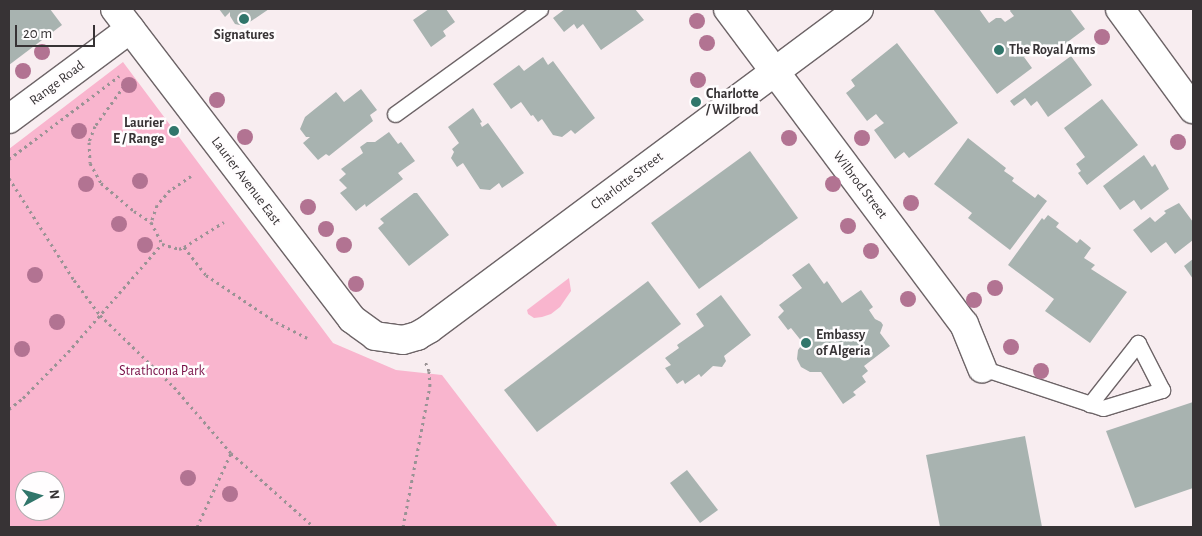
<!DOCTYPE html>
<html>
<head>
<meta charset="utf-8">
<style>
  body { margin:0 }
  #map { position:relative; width:1202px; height:536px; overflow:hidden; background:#f8edf0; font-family:"Alegreya Sans",sans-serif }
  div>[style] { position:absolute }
  .green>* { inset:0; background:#f9b5ce }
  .building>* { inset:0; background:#a8b3b0 }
  .path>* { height:3px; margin-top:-1.5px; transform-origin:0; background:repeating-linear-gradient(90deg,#9a9395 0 2.5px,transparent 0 6.5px) }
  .roads { filter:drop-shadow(1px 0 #6d6467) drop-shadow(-1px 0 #6d6467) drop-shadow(0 1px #6d6467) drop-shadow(0 -1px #6d6467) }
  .service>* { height:15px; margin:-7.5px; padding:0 7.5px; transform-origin:7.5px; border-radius:7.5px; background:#fff }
  .minor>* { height:28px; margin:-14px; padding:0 14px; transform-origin:14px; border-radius:14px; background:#fff }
  .tertiary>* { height:28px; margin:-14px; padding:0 14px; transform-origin:14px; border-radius:14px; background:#fff }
  .trees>* { width:16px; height:16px; margin:-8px; border-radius:50%; background:#b27392 }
  .dots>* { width:14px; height:14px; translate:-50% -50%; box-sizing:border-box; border:2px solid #fffdfe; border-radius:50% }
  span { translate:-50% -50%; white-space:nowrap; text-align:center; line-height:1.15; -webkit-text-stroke:5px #fffdfe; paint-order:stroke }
  .poi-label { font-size:14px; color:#373335; font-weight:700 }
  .left { translate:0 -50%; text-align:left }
  .right { translate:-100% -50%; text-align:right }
  .street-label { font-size:14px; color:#373335 }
  .park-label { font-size:14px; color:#780f46 }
  .frame { position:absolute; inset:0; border:10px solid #373335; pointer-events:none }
  .north { position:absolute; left:15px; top:471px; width:50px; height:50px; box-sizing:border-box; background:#fffdfe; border:1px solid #afacae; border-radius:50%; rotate:84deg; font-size:14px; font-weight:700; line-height:20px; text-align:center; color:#373335 }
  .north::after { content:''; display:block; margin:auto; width:18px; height:22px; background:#31766b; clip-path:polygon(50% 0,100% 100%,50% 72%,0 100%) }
  .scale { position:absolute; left:15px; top:25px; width:80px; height:22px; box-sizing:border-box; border:2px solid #373335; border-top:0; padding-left:6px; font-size:15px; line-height:18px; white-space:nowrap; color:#373335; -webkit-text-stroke:4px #fffdfe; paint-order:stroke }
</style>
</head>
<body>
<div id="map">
  <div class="green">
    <i style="clip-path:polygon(evenodd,123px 62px,333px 343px,396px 370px,442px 375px,558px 527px,9px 527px,9px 149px,123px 62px,25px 481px,55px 481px,55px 511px,25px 511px,25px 481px)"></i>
    <i style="clip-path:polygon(569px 278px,571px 291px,560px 307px,551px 314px,542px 317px,534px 318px,528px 314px,527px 310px)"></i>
  </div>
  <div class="building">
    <i style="clip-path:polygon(9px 9px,50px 9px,62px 25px,9px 65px)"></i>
    <i style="clip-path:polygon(219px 9px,269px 9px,244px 26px,235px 24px,230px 16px,230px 12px,225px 17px)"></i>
    <i style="clip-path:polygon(429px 9px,446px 9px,455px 22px,443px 31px,446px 36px,431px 47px,413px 20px)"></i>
    <i style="clip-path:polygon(565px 9px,635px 9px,644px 20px,601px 50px,583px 24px,577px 29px,574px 24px,564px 32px,553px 18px)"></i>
    <i style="clip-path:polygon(933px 9px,979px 9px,989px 23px,996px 18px,1001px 18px,1005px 22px,1014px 16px,1010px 11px,1011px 9px,1070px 9px,1085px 29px,1050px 55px,1041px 45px,1024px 57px,1032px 68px,997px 94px)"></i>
    <i style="clip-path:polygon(897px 43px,958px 123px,909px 158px,904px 152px,895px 159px,874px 130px,884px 123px,880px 119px,876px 114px,867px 121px,846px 93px,855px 86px,851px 80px)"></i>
    <i style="clip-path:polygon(1071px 56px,1092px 85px,1048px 117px,1037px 101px,1031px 106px,1025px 98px,1014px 106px,1010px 101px)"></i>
    <i style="clip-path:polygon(543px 57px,548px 65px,553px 61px,595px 118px,575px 134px,571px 130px,562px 137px,553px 135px,542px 119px,538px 122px,533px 115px,531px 116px,521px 102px,511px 109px,493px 84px,519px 65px,524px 71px)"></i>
    <i style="clip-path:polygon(361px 89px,377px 110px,370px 115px,373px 121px,329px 156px,326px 154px,318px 160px,303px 143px,310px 137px,306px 137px,300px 129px,305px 117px,336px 92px,344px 102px)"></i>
    <i style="clip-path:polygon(1102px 99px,1138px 145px,1087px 185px,1078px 173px,1081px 171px,1076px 164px,1085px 157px,1064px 128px)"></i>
    <i style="clip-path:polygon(473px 108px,482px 122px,480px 123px,482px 127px,488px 123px,524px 173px,502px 188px,499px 183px,490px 190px,480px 189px,463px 163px,457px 167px,451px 158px,454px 152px,452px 149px,459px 143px,448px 127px)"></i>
    <i style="clip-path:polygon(389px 132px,398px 144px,401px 142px,415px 161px,398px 173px,403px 179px,366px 207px,365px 204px,356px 211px,340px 193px,347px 188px,339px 180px,346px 174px,341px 169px,363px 153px,360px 147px,367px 142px,375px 142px)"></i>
    <i style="clip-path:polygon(968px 138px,1006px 168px,1004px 171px,1014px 178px,1012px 181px,1035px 198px,1038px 194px,1047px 201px,1010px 250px,968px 218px,972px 213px,934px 184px)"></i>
    <i style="clip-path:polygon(750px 151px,798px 218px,699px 289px,651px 223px)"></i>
    <i style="clip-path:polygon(1144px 155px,1152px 167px,1155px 164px,1169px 189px,1141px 210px,1134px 200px,1120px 210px,1103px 186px)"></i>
    <i style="clip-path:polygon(414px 193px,417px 193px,449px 235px,409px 266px,378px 228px,384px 223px,380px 219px)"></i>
    <i style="clip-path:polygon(1179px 203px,1193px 222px,1193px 240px,1175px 254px,1166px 242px,1151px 253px,1133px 230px,1150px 217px,1155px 222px,1166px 213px,1164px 211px)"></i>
    <i style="clip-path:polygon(1048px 215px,1059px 223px,1056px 227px,1077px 243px,1080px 239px,1091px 248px,1084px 258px,1095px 265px,1091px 269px,1127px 292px,1090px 343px,1045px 311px,1054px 299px,1008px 265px,1042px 218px,1044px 220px)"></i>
    <i style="clip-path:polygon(1193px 259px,1193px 279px,1184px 266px)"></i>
    <i style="clip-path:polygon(809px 263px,824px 284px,827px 281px,842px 303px,861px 290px,873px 307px,869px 310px,875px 319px,881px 322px,883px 325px,880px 333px,890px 346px,864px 366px,868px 371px,862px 376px,866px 382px,853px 392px,856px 395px,843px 404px,821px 372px,810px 372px,801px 367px,797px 359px,798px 350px,803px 343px,791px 328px,788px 330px,778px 317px,784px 311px,779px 305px,802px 288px,792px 275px)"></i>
    <i style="clip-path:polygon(648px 281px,681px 324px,537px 432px,504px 390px)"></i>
    <i style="clip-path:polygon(721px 295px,751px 335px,724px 356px,726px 361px,722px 367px,713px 366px,701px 377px,699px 374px,685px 384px,683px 380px,677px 384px,665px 368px,671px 365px,665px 358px,679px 348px,677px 345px,704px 326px,696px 314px)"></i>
    <i style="clip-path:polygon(1193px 402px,1193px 488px,1135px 508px,1106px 431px)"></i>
    <i style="clip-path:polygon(1025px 436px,1042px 527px,940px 527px,926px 455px)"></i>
    <i style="clip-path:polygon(687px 470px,718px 510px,700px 523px,670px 483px)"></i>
  </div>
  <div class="path">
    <i style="left:124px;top:86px;width:49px;rotate:125.9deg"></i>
    <i style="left:95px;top:126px;width:17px;rotate:111deg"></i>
    <i style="left:89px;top:142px;width:21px;rotate:87deg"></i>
    <i style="left:90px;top:163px;width:23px;rotate:61deg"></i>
    <i style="left:101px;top:183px;width:43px;rotate:40.3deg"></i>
    <i style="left:134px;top:211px;width:20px;rotate:33deg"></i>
    <i style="left:9px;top:159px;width:138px;rotate:-37deg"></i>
    <i style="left:191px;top:176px;width:25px;rotate:146deg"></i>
    <i style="left:170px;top:190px;width:20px;rotate:131deg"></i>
    <i style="left:157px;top:205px;width:18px;rotate:109deg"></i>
    <i style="left:151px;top:222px;width:25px;rotate:63deg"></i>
    <i style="left:162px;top:244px;width:18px;rotate:16deg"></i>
    <i style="left:179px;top:249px;width:5px;rotate:-22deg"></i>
    <i style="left:184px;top:247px;width:47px;rotate:-32deg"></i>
    <i style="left:9px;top:178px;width:121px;rotate:57.5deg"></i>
    <i style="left:74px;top:280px;width:44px;rotate:53.4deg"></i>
    <i style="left:100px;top:315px;width:103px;rotate:44.2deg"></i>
    <i style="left:174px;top:387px;width:87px;rotate:49.2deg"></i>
    <i style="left:231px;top:453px;width:111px;rotate:41.7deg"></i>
    <i style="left:184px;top:247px;width:36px;rotate:52deg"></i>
    <i style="left:206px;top:275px;width:84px;rotate:33.9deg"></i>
    <i style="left:276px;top:322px;width:35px;rotate:27deg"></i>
    <i style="left:9px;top:409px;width:18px;rotate:-38deg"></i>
    <i style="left:23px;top:398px;width:64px;rotate:-45.6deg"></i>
    <i style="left:68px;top:352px;width:143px;rotate:-49deg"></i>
    <i style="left:197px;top:527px;width:81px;rotate:-65.3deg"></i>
    <i style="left:403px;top:527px;width:144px;rotate:-79.2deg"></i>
    <i style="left:430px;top:386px;width:15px;rotate:-94deg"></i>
    <i style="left:429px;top:371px;width:11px;rotate:-112deg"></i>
  </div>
  <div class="roads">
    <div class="service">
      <i style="left:395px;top:114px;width:179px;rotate:-35.9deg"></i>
      <i style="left:982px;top:368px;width:127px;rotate:18.3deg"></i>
      <i style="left:1103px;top:408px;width:62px;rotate:-17deg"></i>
      <i style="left:1162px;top:390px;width:53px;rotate:-117.1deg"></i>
      <i style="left:1138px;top:343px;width:78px;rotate:128.2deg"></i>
    </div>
    <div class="minor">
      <i style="left:728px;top:9px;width:394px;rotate:53.2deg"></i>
      <i style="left:964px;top:324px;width:48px;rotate:67.8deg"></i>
      <i style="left:1120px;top:9px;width:124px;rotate:53.9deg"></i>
    </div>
    <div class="tertiary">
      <i style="left:115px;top:9px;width:390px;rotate:52.6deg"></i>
      <i style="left:352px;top:319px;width:29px;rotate:36deg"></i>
      <i style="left:375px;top:336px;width:28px;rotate:8deg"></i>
      <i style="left:403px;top:340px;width:15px;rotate:-16deg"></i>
      <i style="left:417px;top:336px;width:14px;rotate:-30deg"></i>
      <i style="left:429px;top:329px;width:536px;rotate:-36.66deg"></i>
      <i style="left:9px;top:119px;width:151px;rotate:-36.6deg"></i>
    </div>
  </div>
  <div class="trees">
    <i style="left:697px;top:21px"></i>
    <i style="left:1102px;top:37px"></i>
    <i style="left:707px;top:43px"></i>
    <i style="left:42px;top:52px"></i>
    <i style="left:23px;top:71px"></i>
    <i style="left:698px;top:80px"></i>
    <i style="left:129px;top:85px"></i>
    <i style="left:217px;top:100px"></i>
    <i style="left:79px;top:131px"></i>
    <i style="left:245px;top:137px"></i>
    <i style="left:789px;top:138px"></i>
    <i style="left:862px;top:138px"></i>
    <i style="left:1178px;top:142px"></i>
    <i style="left:140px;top:181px"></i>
    <i style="left:86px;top:184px"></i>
    <i style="left:833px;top:184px"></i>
    <i style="left:911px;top:203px"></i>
    <i style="left:308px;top:207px"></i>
    <i style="left:119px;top:224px"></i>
    <i style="left:848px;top:226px"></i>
    <i style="left:326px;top:229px"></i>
    <i style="left:145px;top:245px"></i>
    <i style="left:344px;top:245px"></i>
    <i style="left:871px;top:251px"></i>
    <i style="left:35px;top:275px"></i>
    <i style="left:356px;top:284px"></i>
    <i style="left:995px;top:288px"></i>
    <i style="left:908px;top:299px"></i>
    <i style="left:974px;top:300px"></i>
    <i style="left:57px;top:322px"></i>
    <i style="left:1011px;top:347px"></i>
    <i style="left:22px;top:349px"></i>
    <i style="left:1041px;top:371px"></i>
    <i style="left:188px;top:478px"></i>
    <i style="left:230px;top:494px"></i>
  </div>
  <div class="dots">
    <i style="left:244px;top:19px;background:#31766b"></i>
    <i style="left:999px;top:50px;background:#31766b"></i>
    <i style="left:696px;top:102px;background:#31766b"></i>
    <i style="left:174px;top:131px;background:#31766b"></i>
    <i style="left:806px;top:343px;background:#31766b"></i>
  </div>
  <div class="poi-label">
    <span style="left:244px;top:35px">Signatures</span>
    <span class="left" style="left:1009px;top:50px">The Royal Arms</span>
    <span class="left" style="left:706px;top:102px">Charlotte<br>/ Wilbrod</span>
    <span class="right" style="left:164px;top:131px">Laurier<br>E / Range</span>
    <span class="left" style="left:816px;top:343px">Embassy<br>of Algeria</span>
  </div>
  <div class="street-label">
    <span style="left:57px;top:83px;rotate:-37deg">Range Road</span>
    <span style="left:246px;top:181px;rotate:53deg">Laurier Avenue East</span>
    <span style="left:627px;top:181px;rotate:-37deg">Charlotte Street</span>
    <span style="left:860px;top:185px;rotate:53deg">Wilbrod Street</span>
  </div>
  <div class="park-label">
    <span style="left:162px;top:371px">Strathcona Park</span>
  </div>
  <div class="frame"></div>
  <div class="north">N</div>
  <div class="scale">20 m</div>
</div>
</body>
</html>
